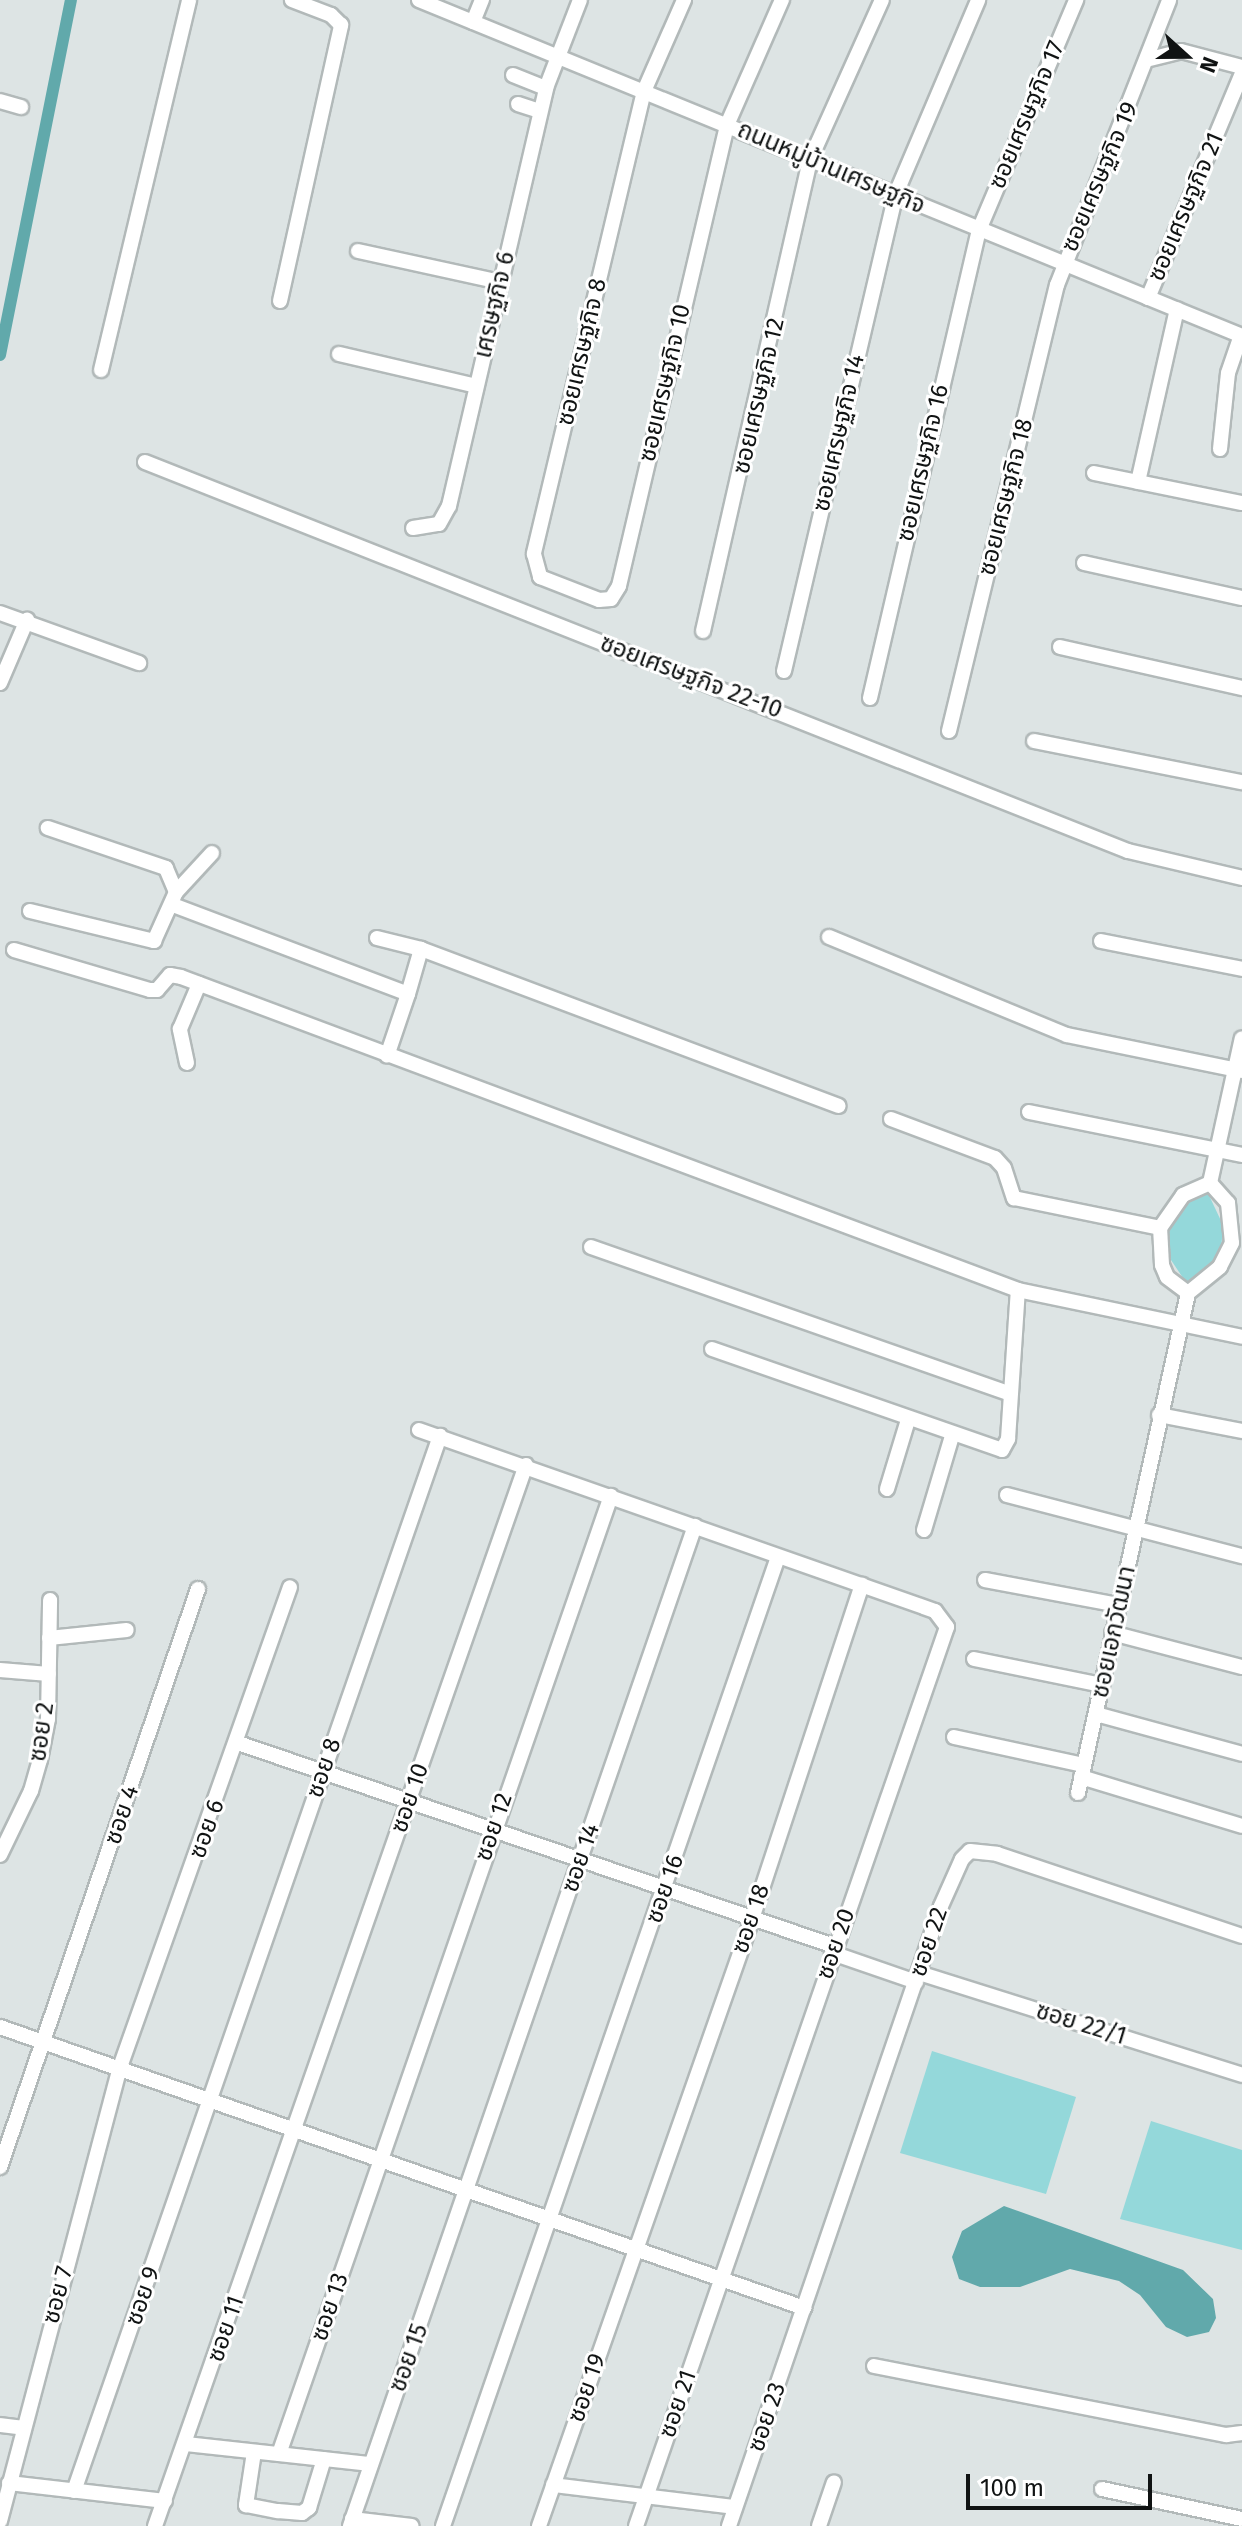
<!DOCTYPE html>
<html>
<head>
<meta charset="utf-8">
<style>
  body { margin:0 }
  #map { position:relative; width:1242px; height:2526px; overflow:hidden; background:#dde4e4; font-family:"Fira Sans","Noto Sans Thai",sans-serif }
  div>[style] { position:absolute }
  .green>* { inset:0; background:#94d8da }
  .water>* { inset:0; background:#61a9ab }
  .canal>* { height:12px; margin:-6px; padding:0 6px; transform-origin:6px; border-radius:6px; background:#61a9ab }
  .roads { filter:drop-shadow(2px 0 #b2b9b9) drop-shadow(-2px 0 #b2b9b9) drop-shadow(0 2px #b2b9b9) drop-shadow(0 -2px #b2b9b9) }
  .minor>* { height:14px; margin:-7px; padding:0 7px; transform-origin:7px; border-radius:7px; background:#fff }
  span { translate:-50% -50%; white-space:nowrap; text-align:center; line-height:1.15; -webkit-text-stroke:6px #fff; paint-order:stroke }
  .street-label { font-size:24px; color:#101313 }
  .north { position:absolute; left:1146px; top:16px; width:80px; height:80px; -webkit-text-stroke:6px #fff; paint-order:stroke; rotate:111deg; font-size:22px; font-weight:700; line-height:32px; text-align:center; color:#101313 }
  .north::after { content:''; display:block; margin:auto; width:28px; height:36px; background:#101313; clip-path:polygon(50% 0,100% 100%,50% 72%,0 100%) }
  .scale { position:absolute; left:966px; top:2474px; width:186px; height:36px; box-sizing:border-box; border:4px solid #101313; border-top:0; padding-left:10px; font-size:24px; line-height:28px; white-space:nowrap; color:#101313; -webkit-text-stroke:6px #fff; paint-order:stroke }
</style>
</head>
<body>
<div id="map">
  <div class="green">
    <i style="clip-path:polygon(1206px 1189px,1223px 1225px,1221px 1251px,1208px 1272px,1187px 1284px,1165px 1251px,1165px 1232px,1187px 1197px)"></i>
    <i style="clip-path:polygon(932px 2051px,1076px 2097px,1046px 2194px,900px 2153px)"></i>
    <i style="clip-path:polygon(1151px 2121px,1242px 2150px,1242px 2250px,1120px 2219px)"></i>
  </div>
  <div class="water">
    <i style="clip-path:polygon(1004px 2206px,1183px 2270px,1213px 2299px,1216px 2318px,1209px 2332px,1187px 2337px,1166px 2327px,1140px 2295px,1119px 2281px,1070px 2269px,1020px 2287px,980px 2287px,959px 2279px,952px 2257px,962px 2231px)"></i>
  </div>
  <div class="canal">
    <i style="left:0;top:355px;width:362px;rotate:-78.7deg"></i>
  </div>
  <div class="roads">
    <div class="minor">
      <i style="left:419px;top:0;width:889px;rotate:22.21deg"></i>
      <i style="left:684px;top:0;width:99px;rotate:113.7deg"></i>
      <i style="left:644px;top:91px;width:476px;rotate:103.4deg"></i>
      <i style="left:534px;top:554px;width:24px;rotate:75deg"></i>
      <i style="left:540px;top:577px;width:63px;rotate:21.3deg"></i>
      <i style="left:599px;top:600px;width:12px;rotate:-5deg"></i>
      <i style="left:611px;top:599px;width:15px;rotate:-58deg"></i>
      <i style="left:619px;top:586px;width:473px;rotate:-76.8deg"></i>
      <i style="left:727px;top:125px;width:137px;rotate:-66.3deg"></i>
      <i style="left:473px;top:22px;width:24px;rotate:-68deg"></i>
      <i style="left:1150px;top:59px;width:32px;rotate:-14deg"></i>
      <i style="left:1181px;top:51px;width:63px;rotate:14.7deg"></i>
      <i style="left:513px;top:75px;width:35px;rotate:22deg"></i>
      <i style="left:0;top:101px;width:22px;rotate:16deg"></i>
      <i style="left:518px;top:104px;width:23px;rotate:18deg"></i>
      <i style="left:358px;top:251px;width:145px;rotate:12.3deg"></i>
      <i style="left:1148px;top:298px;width:244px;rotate:-67.3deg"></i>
      <i style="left:280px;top:301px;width:283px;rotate:-77.5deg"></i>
      <i style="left:341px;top:25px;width:14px;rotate:-135deg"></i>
      <i style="left:331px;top:15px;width:42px;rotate:-159deg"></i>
      <i style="left:339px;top:354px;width:141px;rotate:13.1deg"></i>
      <i style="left:101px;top:370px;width:380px;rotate:-76.6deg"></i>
      <i style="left:1220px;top:449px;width:76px;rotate:-84deg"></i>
      <i style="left:1228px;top:373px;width:39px;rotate:-71deg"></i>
      <i style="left:145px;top:462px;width:1057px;rotate:21.59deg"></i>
      <i style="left:1128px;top:851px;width:117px;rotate:13.3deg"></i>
      <i style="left:1094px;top:473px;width:151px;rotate:11.5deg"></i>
      <i style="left:1138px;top:482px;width:177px;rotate:-77.3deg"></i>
      <i style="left:413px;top:528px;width:26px;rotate:-9deg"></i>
      <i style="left:439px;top:524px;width:21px;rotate:-61deg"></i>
      <i style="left:449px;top:506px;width:429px;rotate:-76.9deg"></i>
      <i style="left:546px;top:88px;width:94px;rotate:-68.9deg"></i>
      <i style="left:1084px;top:563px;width:162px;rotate:12.5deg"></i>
      <i style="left:0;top:613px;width:148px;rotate:19.8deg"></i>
      <i style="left:703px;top:631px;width:483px;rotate:-77.2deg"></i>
      <i style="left:810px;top:160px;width:175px;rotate:-65.8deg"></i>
      <i style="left:1060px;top:647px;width:187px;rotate:12.7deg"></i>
      <i style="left:784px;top:671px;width:488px;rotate:-76.8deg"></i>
      <i style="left:895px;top:196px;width:213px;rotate:-67deg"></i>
      <i style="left:0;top:683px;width:69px;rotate:-66.8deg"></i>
      <i style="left:870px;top:698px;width:481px;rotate:-76.9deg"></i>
      <i style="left:979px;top:230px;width:250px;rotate:-67.1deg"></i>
      <i style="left:949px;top:731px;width:459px;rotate:-76.4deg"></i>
      <i style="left:1057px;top:285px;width:306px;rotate:-68.5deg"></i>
      <i style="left:1034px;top:741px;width:212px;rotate:11.2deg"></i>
      <i style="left:176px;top:892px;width:53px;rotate:-47.3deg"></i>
      <i style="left:173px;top:905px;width:251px;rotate:20.7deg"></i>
      <i style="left:408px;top:994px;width:65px;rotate:108.7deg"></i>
      <i style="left:30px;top:911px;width:128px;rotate:13.6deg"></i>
      <i style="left:154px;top:941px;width:54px;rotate:-65.8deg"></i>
      <i style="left:176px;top:892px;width:26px;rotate:-113deg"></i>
      <i style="left:166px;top:868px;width:125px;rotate:-161.3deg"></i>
      <i style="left:829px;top:937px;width:257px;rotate:22.4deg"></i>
      <i style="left:1067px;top:1035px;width:179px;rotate:11.6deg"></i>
      <i style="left:377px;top:938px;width:45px;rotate:14deg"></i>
      <i style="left:1101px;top:941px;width:144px;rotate:11.2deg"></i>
      <i style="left:14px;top:950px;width:142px;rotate:16.4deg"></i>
      <i style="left:150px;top:990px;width:7px"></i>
      <i style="left:157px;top:990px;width:20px;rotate:-49deg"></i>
      <i style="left:170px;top:975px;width:11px;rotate:10deg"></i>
      <i style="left:181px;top:977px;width:894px;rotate:20.5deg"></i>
      <i style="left:1018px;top:1290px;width:229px;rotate:11.8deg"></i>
      <i style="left:408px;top:994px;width:47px;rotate:-73.9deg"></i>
      <i style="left:421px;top:949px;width:446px;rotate:20.6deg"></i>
      <i style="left:187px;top:1063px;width:35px;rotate:-102deg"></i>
      <i style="left:180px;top:1029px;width:49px;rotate:-67.1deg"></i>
      <i style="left:1029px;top:1112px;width:217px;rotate:11.4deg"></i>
      <i style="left:891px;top:1119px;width:111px;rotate:20.6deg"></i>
      <i style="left:995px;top:1158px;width:13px;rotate:48deg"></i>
      <i style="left:1004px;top:1168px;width:32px;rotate:72deg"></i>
      <i style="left:1014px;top:1198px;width:149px;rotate:11.6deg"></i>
      <i style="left:1210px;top:1183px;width:27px;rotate:48deg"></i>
      <i style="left:1228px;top:1203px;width:40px;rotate:84.3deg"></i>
      <i style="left:1232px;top:1243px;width:27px;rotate:117deg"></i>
      <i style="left:1220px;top:1267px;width:41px;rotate:140.9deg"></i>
      <i style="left:1188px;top:1293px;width:26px;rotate:-143deg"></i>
      <i style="left:1167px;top:1277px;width:13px;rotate:-113deg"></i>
      <i style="left:1162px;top:1265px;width:37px;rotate:-93deg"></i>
      <i style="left:1160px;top:1228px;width:40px;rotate:-55.1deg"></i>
      <i style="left:1183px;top:1195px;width:30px;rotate:-24deg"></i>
      <i style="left:1210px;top:1183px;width:148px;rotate:-77.6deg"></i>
      <i style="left:591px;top:1247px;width:443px;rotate:19.3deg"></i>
      <i style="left:712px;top:1349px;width:307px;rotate:19.2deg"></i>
      <i style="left:1002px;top:1450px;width:13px;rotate:-61deg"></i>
      <i style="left:1008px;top:1439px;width:149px;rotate:-86.2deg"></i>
      <i style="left:1159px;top:1415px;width:85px;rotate:10.9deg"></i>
      <i style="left:419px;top:1430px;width:547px;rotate:19.33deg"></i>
      <i style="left:935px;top:1611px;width:20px;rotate:53deg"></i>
      <i style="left:947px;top:1627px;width:951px;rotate:109.08deg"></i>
      <i style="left:887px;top:1489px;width:72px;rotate:-73.1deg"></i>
      <i style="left:1007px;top:1495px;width:243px;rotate:14.6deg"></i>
      <i style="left:924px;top:1530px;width:98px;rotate:-73.4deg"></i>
      <i style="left:985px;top:1580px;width:135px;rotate:10.6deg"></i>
      <i style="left:1112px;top:1633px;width:134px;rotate:14.7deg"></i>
      <i style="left:49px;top:1638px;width:78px;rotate:-5.9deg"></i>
      <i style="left:974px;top:1659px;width:131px;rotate:11.5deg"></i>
      <i style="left:0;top:1670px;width:49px;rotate:4.7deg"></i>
      <i style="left:1096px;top:1714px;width:151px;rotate:15.3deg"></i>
      <i style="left:954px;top:1737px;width:133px;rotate:12.2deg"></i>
      <i style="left:238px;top:1743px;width:630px;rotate:18.81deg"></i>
      <i style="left:1081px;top:1777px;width:168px;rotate:16.9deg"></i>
      <i style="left:1078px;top:1793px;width:512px;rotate:-77.59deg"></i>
      <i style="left:0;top:1855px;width:71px;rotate:-64.2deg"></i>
      <i style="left:31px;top:1791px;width:32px;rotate:-74deg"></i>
      <i style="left:40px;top:1760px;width:42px;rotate:-79deg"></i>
      <i style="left:48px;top:1719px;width:119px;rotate:-89deg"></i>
      <i style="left:832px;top:1953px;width:89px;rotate:19deg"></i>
      <i style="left:919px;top:1973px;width:339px;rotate:17.5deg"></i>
      <i style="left:0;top:2027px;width:852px;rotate:19.26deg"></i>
      <i style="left:0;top:2167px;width:611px;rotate:-71.09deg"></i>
      <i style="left:874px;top:2366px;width:359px;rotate:11.1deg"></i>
      <i style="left:1226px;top:2435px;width:16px;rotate:-7deg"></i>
      <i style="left:0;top:2425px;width:23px;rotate:7deg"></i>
      <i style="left:186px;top:2444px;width:186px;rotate:6.2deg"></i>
      <i style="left:254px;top:2452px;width:54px;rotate:98.6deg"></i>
      <i style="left:246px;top:2505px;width:33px;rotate:11deg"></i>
      <i style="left:278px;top:2511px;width:24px;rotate:5deg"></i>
      <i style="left:302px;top:2513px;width:9px;rotate:-36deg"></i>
      <i style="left:309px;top:2508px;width:51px;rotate:-73deg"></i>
      <i style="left:279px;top:2454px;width:1014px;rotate:-70.89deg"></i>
      <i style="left:9px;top:2483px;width:157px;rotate:6.6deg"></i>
      <i style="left:553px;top:2485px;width:183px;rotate:6.9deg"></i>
      <i style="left:1102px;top:2489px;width:143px;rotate:12.1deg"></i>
      <i style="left:74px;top:2491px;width:1117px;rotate:-70.87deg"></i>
      <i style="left:352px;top:2519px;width:60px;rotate:6.7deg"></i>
      <i style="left:0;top:2521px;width:466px;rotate:-75.2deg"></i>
      <i style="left:119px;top:2070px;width:512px;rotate:-70.5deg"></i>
      <i style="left:155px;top:2526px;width:1124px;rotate:-70.73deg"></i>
      <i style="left:350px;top:2526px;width:1058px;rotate:-70.97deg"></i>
      <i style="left:443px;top:2526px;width:1025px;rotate:-70.93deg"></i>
      <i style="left:539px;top:2526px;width:643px;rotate:-70.66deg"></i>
      <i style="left:752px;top:1919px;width:352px;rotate:-71.8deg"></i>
      <i style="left:729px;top:2526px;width:655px;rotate:-71.12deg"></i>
      <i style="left:941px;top:1906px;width:51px;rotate:-65.9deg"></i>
      <i style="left:962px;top:1859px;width:11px;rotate:-45deg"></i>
      <i style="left:970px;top:1851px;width:27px;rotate:6deg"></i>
      <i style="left:997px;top:1854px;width:258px;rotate:18.5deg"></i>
      <i style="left:819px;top:2526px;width:46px;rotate:-71.2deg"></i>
    </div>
  </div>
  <div class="street-label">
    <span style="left:1027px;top:115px;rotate:-67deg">ซอยเศรษฐกิจ 17</span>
    <span style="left:831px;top:168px;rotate:23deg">ถนนหมู่บ้านเศรษฐกิจ</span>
    <span style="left:1100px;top:177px;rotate:-67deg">ซอยเศรษฐกิจ 19</span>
    <span style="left:1186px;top:207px;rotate:-67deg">ซอยเศรษฐกิจ 21</span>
    <span style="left:495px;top:305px;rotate:-77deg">เศรษฐกิจ 6</span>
    <span style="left:582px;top:352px;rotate:-77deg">ซอยเศรษฐกิจ 8</span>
    <span style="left:665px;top:383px;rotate:-77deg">ซอยเศรษฐกิจ 10</span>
    <span style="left:759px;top:396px;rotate:-77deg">ซอยเศรษฐกิจ 12</span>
    <span style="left:839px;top:433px;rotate:-77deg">ซอยเศรษฐกิจ 14</span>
    <span style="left:923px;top:463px;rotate:-77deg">ซอยเศรษฐกิจ 16</span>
    <span style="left:1006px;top:497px;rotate:-76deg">ซอยเศรษฐกิจ 18</span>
    <span style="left:691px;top:677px;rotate:21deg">ซอยเศรษฐกิจ 22-10</span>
    <span style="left:1114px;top:1632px;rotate:-78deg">ซอยเอกวัฒนา</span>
    <span style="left:42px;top:1732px;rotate:-82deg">ซอย 2</span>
    <span style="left:324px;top:1768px;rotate:-71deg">ซอย 8</span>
    <span style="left:410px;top:1798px;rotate:-71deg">ซอย 10</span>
    <span style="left:122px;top:1815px;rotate:-71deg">ซอย 4</span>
    <span style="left:494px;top:1827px;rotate:-71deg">ซอย 12</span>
    <span style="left:207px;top:1829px;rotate:-70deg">ซอย 6</span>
    <span style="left:581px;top:1858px;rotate:-71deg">ซอย 14</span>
    <span style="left:665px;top:1889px;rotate:-71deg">ซอย 16</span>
    <span style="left:751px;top:1919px;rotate:-71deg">ซอย 18</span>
    <span style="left:929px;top:1942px;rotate:-71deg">ซอย 22</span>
    <span style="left:836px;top:1944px;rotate:-71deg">ซอย 20</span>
    <span style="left:1081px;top:2024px;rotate:17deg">ซอย 22/1</span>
    <span style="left:58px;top:2295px;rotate:-75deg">ซอย 7</span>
    <span style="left:143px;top:2296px;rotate:-71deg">ซอย 9</span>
    <span style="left:330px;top:2307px;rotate:-71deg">ซอย 13</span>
    <span style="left:226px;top:2329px;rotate:-71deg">ซอย 11</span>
    <span style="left:409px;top:2358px;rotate:-70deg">ซอย 15</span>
    <span style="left:587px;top:2388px;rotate:-71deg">ซอย 19</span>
    <span style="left:678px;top:2404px;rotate:-71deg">ซอย 21</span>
    <span style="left:767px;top:2417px;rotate:-71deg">ซอย 23</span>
  </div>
  <div class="north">N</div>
  <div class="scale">100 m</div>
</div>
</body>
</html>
